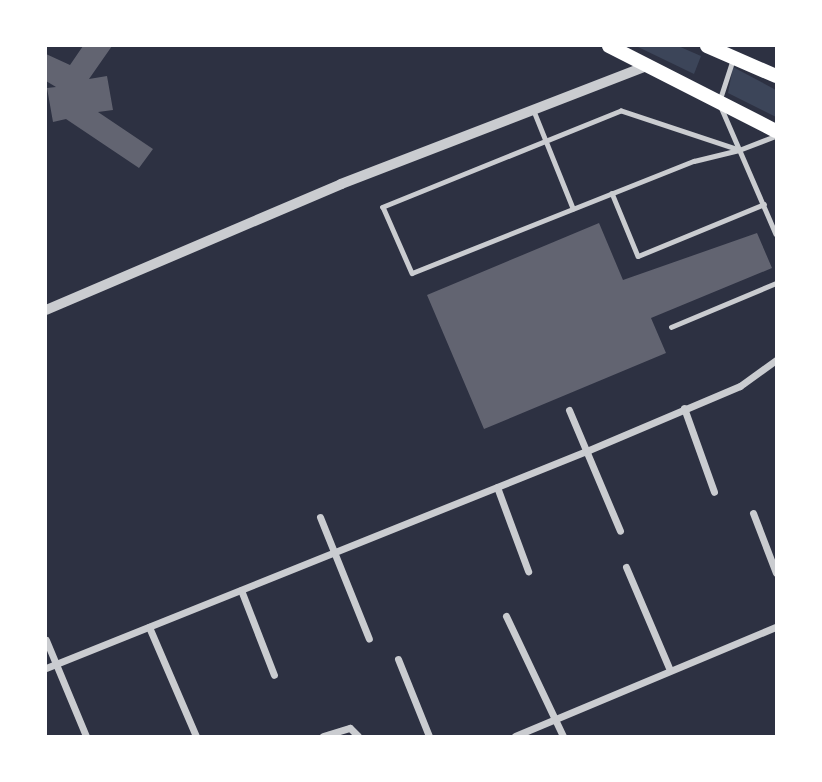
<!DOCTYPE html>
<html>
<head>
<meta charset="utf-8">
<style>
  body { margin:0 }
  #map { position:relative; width:822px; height:782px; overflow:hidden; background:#2d3142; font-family:Manrope,sans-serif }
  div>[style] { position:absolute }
  .green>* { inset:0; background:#3c4559 }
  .building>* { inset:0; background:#626471 }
  .service>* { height:4.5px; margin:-2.25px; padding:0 2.25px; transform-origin:2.25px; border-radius:2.25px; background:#caccd0 }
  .minor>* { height:7px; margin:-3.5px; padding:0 3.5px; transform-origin:3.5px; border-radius:3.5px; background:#caccd0 }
  .tertiary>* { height:10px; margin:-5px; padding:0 5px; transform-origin:5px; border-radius:5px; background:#caccd0 }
  .primary>* { height:14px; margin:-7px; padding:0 7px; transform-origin:7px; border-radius:7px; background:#fff }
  span { translate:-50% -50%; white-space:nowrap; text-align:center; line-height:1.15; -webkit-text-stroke:5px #fff; paint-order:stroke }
  .frame { position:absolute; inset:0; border:47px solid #fff; pointer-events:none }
</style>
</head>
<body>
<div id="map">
  <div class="green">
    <i style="clip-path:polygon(636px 46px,678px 46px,701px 56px,694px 74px)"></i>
    <i style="clip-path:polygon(733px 67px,776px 90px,776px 117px,728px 93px)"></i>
  </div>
  <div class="building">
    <i style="clip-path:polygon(83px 46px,112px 46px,89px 79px,107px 76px,113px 110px,98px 112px,153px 149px,139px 168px,66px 119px,53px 122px,47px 88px,56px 87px,46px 81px,46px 54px,70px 65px)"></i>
    <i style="clip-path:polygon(599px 223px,623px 280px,757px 233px,772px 268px,651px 318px,666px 353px,484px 429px,427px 295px)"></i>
  </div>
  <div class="service">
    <i style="left:720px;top:99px;width:40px;rotate:-72deg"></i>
    <i style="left:721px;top:107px;width:138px;rotate:66.6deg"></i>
    <i style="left:534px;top:111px;width:105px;rotate:68.1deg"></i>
    <i style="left:739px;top:150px;width:124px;rotate:-161.7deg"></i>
    <i style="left:621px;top:111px;width:257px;rotate:158deg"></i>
    <i style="left:383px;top:207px;width:72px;rotate:66.3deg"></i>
    <i style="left:412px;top:273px;width:303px;rotate:-21.7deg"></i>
    <i style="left:694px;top:161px;width:46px;rotate:-13.7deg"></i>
    <i style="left:739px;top:150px;width:40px;rotate:-21deg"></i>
    <i style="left:612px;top:193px;width:68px;rotate:67.6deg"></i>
    <i style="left:638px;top:256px;width:136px;rotate:-22.4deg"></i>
    <i style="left:671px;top:327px;width:114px;rotate:-22.7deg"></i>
  </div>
  <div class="minor">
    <i style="left:684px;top:408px;width:89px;rotate:70.3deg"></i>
    <i style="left:569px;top:410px;width:131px;rotate:67.1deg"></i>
    <i style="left:497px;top:487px;width:90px;rotate:69.7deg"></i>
    <i style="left:753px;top:513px;width:64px;rotate:69deg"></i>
    <i style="left:320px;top:517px;width:131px;rotate:68.1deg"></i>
    <i style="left:626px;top:567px;width:112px;rotate:66.9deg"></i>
    <i style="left:241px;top:590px;width:91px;rotate:68.8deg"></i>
    <i style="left:506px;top:616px;width:133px;rotate:64.6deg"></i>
    <i style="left:149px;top:627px;width:119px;rotate:66.7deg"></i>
    <i style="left:46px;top:640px;width:104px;rotate:67.4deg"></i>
    <i style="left:398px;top:659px;width:83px;rotate:68.1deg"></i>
    <i style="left:46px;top:668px;width:585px;rotate:-21.87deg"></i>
    <i style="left:589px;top:450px;width:164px;rotate:-23deg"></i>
    <i style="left:740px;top:386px;width:44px;rotate:-35.8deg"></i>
    <i style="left:323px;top:736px;width:28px;rotate:-17deg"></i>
    <i style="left:350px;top:728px;width:11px;rotate:45deg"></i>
    <i style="left:515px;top:736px;width:283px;rotate:-22.7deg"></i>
  </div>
  <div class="tertiary">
    <i style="left:46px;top:310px;width:321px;rotate:-23.1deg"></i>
    <i style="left:341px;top:184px;width:330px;rotate:-21.1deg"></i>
  </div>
  <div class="primary">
    <i style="left:609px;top:46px;width:187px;rotate:27deg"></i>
    <i style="left:707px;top:46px;width:75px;rotate:23.5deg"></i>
  </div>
  <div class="frame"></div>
</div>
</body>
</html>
